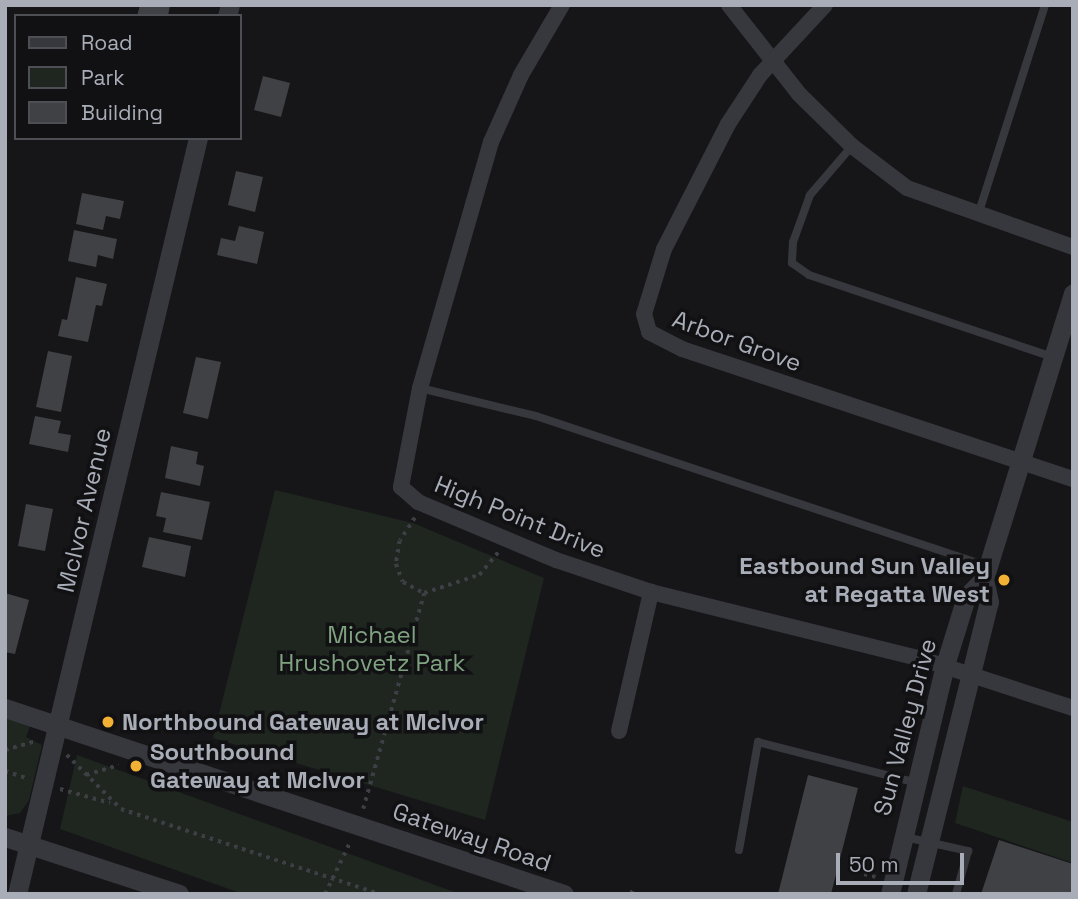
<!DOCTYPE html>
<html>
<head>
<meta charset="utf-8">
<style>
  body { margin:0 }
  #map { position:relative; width:1078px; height:899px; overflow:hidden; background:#161618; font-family:"Space Grotesk",sans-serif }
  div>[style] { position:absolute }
  .green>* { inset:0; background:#1e261f }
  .building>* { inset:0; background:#404145 }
  .path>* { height:3.5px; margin-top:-1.75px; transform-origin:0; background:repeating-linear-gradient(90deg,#3d3f44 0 3.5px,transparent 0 8.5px) }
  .service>* { height:8px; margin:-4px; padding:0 4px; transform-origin:4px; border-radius:4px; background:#37383d }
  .minor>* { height:16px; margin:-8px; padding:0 8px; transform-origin:8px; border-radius:8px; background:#37383d }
  .tertiary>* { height:19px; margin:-9.5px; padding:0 9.5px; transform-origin:9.5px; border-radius:9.5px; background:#37383d }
  .dots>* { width:19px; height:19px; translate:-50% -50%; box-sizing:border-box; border:4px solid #111113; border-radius:50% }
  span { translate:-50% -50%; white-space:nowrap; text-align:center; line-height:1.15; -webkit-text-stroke:7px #111113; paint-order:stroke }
  .street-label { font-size:24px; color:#a8adb8 }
  .poi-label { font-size:24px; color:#a8adb8; font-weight:700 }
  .right { translate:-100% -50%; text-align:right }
  .left { translate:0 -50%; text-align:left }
  .park-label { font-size:24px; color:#7fa381 }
  .frame { position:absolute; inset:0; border:7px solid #a8adb8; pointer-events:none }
  .legend { position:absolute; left:14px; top:14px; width:228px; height:126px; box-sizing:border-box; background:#111113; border:2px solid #4d4f55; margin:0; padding:9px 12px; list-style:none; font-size:21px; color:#a8adb8 }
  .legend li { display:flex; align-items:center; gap:14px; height:35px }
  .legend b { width:35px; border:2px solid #4d4f55 }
  .scale { position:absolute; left:836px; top:853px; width:128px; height:32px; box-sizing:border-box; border:4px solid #a8adb8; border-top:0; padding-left:9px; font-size:21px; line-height:24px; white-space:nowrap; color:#a8adb8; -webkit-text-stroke:5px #111113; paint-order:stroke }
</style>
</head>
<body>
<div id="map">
  <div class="green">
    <i style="clip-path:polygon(275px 490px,413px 523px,544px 578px,485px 820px,213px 738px)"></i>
    <i style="clip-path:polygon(5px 717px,30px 726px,26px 737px,42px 745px,29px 800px,20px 813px,5px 816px)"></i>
    <i style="clip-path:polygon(77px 755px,460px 894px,243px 894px,60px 829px)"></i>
    <i style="clip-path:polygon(963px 786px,1073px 822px,1073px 863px,955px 823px)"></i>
  </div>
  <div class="building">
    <i style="clip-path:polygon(140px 5px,170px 5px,168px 16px,137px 16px)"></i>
    <i style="clip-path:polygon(263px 76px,290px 83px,281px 117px,254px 110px)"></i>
    <i style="clip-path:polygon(236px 171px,263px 177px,255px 212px,228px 205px)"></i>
    <i style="clip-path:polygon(82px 193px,124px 201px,120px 219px,106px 216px,103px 230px,76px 224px)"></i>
    <i style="clip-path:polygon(239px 226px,264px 232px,257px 264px,217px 255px,221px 238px,235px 241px)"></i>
    <i style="clip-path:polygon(74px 230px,117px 239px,113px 259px,98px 255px,96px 267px,68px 261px)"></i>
    <i style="clip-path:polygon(76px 277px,107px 284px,102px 306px,96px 305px,88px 342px,58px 336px,62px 319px,67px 320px)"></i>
    <i style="clip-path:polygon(48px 351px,72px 356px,61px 412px,36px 407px)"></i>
    <i style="clip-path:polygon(196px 357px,221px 362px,208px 419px,183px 413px)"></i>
    <i style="clip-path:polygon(35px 416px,61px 421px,58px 433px,71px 435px,68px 452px,29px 444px)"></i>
    <i style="clip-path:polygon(171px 446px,198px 452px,196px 464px,204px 466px,200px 486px,165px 478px)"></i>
    <i style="clip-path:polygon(161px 492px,210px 502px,202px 540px,163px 532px,166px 518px,156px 516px)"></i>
    <i style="clip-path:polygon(26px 504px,53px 509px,45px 551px,18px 546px)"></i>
    <i style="clip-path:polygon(149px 537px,191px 546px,185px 577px,142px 567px)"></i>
    <i style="clip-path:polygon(5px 593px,29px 600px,15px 654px,5px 652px)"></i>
    <i style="clip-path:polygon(808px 775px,858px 788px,831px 894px,778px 894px)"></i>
    <i style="clip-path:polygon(999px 840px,1073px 864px,1073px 894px,981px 894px)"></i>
  </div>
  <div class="path">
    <i style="left:415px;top:518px;width:27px;rotate:123deg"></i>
    <i style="left:400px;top:541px;width:23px;rotate:100deg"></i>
    <i style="left:396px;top:564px;width:19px;rotate:69deg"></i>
    <i style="left:403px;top:582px;width:24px;rotate:28deg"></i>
    <i style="left:424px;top:593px;width:58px;rotate:-18.1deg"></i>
    <i style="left:479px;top:575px;width:31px;rotate:-50deg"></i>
    <i style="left:5px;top:750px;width:32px;rotate:-16deg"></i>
    <i style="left:67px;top:755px;width:76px;rotate:45deg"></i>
    <i style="left:121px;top:809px;width:272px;rotate:18.2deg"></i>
    <i style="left:5px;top:771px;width:22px;rotate:18deg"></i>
    <i style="left:86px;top:775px;width:34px;rotate:-17deg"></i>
    <i style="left:60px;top:789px;width:52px;rotate:15.6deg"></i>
    <i style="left:363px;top:809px;width:224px;rotate:-74.2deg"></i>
    <i style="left:864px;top:874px;width:12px;rotate:14deg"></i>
    <i style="left:325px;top:894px;width:58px;rotate:-64.3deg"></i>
    <i style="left:631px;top:894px;width:6px;rotate:-72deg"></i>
  </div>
  <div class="service">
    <i style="left:852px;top:146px;width:65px;rotate:130.6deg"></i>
    <i style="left:810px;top:195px;width:50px;rotate:109.9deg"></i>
    <i style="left:793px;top:242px;width:21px;rotate:93deg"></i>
    <i style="left:792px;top:263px;width:21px;rotate:35deg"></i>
    <i style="left:809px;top:275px;width:256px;rotate:18.6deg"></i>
    <i style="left:978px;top:215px;width:220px;rotate:-72.3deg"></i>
    <i style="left:420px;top:388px;width:119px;rotate:13.6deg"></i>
    <i style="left:536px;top:416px;width:476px;rotate:18.4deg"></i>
    <i style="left:905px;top:837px;width:65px;rotate:12.5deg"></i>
    <i style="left:968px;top:851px;width:45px;rotate:105.6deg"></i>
    <i style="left:739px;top:850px;width:110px;rotate:-80deg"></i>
    <i style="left:758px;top:742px;width:161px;rotate:14.4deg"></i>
  </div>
  <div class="minor">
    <i style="left:562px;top:5px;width:81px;rotate:120.4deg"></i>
    <i style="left:521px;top:75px;width:73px;rotate:114.1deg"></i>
    <i style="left:491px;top:142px;width:256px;rotate:106.1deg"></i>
    <i style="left:420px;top:388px;width:101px;rotate:100.9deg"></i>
    <i style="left:401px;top:487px;width:23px;rotate:41deg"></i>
    <i style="left:418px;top:502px;width:150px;rotate:22.8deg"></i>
    <i style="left:556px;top:560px;width:100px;rotate:18.6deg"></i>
    <i style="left:651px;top:592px;width:279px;rotate:13.9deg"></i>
    <i style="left:922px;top:659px;width:159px;rotate:18deg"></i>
    <i style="left:729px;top:5px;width:113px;rotate:51.8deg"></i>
    <i style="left:799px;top:94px;width:74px;rotate:44.5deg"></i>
    <i style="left:852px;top:146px;width:69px;rotate:37.4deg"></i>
    <i style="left:907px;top:188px;width:176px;rotate:19.6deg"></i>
    <i style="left:825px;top:5px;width:96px;rotate:132.9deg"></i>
    <i style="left:760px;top:75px;width:59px;rotate:123.1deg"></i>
    <i style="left:728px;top:124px;width:140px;rotate:117.1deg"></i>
    <i style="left:664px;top:249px;width:68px;rotate:107.1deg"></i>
    <i style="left:644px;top:314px;width:19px;rotate:74deg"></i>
    <i style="left:649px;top:332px;width:37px;rotate:27deg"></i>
    <i style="left:682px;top:349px;width:412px;rotate:18.4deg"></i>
    <i style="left:619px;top:731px;width:143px;rotate:-77deg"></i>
  </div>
  <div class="tertiary">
    <i style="left:227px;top:16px;width:11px;rotate:-75deg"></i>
    <i style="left:5px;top:708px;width:589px;rotate:18.4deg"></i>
    <i style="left:5px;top:837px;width:183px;rotate:18.1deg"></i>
    <i style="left:17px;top:894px;width:777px;rotate:-76.54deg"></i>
    <i style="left:890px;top:894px;width:236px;rotate:-76.5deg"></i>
    <i style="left:945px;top:665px;width:71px;rotate:-72.8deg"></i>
    <i style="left:966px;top:597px;width:25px;rotate:-45deg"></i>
    <i style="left:984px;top:579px;width:299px;rotate:-72.7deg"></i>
    <i style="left:916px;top:894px;width:301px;rotate:-76deg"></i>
    <i style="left:989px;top:602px;width:24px;rotate:-102deg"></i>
  </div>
  <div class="dots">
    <i style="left:1004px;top:580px;background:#f2b134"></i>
    <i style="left:108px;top:722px;background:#f2b134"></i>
    <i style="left:136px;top:766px;background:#f2b134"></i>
  </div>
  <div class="street-label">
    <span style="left:737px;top:341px;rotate:20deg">Arbor Grove</span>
    <span style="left:84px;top:510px;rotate:-77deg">McIvor Avenue</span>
    <span style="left:520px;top:517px;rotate:22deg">High Point Drive</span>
    <span style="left:905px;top:727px;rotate:-75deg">Sun Valley Drive</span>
    <span style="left:472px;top:837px;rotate:19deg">Gateway Road</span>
  </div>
  <div class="poi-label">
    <span class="right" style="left:990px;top:580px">Eastbound Sun Valley<br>at Regatta West</span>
    <span class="left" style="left:122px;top:722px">Northbound Gateway at McIvor</span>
    <span class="left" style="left:150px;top:766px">Southbound<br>Gateway at McIvor</span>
  </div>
  <div class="park-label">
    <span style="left:372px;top:649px">Michael<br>Hrushovetz Park</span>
  </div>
  <div class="frame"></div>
  <ul class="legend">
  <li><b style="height:9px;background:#37383d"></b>Road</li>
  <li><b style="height:19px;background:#1e261f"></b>Park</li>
  <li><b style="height:19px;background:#404145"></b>Building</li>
  </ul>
  <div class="scale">50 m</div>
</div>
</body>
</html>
